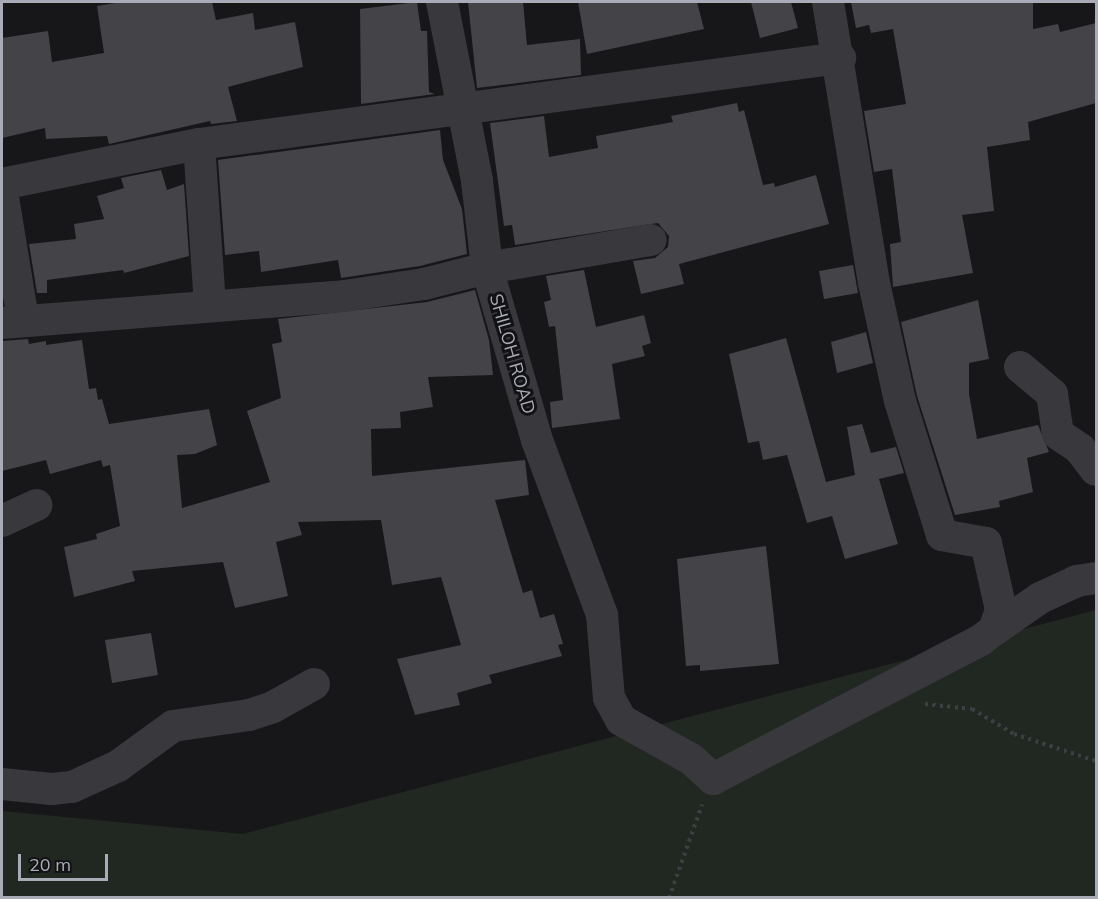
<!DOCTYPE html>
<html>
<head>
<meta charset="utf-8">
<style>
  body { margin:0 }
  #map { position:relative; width:1098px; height:899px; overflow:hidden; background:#171618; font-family:Mulish,sans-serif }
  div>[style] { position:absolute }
  .green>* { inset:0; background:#212822 }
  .building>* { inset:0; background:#434348 }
  .path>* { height:4px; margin-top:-2px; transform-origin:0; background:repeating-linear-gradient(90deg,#3e3f44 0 3px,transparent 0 7.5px) }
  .minor>* { height:32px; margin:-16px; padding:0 16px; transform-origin:16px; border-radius:16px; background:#38383d }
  span { translate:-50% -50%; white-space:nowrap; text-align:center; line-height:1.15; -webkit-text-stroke:6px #121113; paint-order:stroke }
  .street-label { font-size:18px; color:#a9acb7 }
  .frame { position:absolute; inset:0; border:3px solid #a9acb7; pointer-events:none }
  .scale { position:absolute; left:18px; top:854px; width:90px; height:27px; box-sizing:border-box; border:3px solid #a9acb7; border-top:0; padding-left:8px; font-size:18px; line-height:21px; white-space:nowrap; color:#a9acb7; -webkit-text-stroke:4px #121113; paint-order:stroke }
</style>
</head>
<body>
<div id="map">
  <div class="green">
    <i style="clip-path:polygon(1096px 610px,1096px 897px,2px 897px,2px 811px,243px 834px)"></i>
  </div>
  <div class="building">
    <i style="clip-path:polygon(121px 2px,212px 2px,216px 20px,253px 13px,255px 30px,295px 22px,303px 67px,228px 87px,237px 121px,211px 124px,210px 121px,109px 144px,107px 136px,46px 139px,45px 128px,2px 138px,2px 38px,48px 31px,52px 62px,104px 53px,97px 6px)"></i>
    <i style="clip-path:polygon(417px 2px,421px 31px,427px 31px,429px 92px,435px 94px,361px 104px,360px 9px)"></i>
    <i style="clip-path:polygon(468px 2px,523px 2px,527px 45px,580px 39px,581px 75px,477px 88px)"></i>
    <i style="clip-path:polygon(578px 2px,697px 2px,704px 29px,587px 54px)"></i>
    <i style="clip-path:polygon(751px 2px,791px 2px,798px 28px,760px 38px)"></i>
    <i style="clip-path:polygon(851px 2px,1033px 2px,1033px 29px,1058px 24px,1060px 32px,1096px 23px,1096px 103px,1028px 122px,1030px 140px,987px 147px,994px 211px,962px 215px,973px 273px,893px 287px,890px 244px,901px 242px,892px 169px,874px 172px,864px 111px,906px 104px,893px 29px,871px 33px,869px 25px,856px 28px)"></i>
    <i style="clip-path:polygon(737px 103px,739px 112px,744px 110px,763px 185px,774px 183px,775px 187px,816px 175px,829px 224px,679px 264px,684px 284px,641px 294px,633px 261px,655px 258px,668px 247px,669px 236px,658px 223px,515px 245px,512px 225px,504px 226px,490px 123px,544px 116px,549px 157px,598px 148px,596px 136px,673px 122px,671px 116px)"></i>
    <i style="clip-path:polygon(440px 130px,443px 160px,462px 209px,467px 254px,420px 266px,341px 278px,338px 260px,261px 272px,259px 251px,225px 255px,218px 160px)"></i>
    <i style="clip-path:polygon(161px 170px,167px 190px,184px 184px,189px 256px,124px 273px,123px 270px,47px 280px,47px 293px,37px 293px,29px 244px,76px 239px,74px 224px,104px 219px,97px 196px,124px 188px,121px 178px)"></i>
    <i style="clip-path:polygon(853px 265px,858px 293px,824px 299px,819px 271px)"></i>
    <i style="clip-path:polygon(584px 270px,596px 327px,644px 315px,651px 343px,642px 346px,645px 356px,612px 364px,620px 419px,552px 428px,550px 402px,563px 400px,555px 326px,549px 327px,544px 302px,551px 300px,546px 276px)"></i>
    <i style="clip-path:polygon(475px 290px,489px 340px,493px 375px,428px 377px,433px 407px,400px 412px,401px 428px,371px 429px,372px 476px,525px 460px,529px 495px,495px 500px,523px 593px,532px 590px,540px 618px,554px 614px,563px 644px,558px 645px,562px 656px,489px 675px,492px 683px,457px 693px,460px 705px,415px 715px,397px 659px,461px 645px,441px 577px,392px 585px,381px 520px,298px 522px,302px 535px,276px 542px,288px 596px,235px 608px,223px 562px,132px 571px,135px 581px,74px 597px,64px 547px,97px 539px,96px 534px,120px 526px,110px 465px,103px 467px,101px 460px,50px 474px,46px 460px,2px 471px,2px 341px,28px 339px,29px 344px,46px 341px,46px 345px,82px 340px,89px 389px,96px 388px,98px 400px,102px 399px,109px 424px,209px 409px,217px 445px,195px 454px,177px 455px,182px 508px,270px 482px,247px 411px,281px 398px,272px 344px,282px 342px,278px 319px,427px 302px)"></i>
    <i style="clip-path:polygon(978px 300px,989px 359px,969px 363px,969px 394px,977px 439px,1038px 425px,1049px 452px,1027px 458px,1033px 492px,999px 501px,1000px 507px,955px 515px,917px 396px,901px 322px)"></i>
    <i style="clip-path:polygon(866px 332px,873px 363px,837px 373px,831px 342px)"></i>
    <i style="clip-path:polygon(786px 338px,826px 482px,855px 475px,847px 427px,862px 424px,871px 453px,896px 447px,904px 473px,879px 479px,898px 544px,845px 559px,832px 516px,807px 523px,787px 455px,763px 460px,759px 441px,748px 443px,729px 354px)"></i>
    <i style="clip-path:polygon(766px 546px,779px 664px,700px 671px,700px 665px,686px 666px,677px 559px)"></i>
    <i style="clip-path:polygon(151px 633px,158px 675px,112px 683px,105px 640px)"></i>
  </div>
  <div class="path">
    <i style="left:925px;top:704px;width:47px;rotate:6.1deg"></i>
    <i style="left:972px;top:709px;width:49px;rotate:30.8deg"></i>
    <i style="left:1014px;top:734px;width:86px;rotate:18.2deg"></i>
    <i style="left:669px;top:898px;width:99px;rotate:-70.5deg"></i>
  </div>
  <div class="minor">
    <i style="left:442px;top:2px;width:182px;rotate:78.9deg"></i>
    <i style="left:477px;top:181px;width:88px;rotate:83.4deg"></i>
    <i style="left:487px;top:268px;width:179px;rotate:73.8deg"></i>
    <i style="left:537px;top:440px;width:187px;rotate:69.6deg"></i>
    <i style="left:602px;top:615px;width:83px;rotate:85.2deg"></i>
    <i style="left:609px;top:698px;width:25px;rotate:61deg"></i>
    <i style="left:621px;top:720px;width:80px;rotate:29.1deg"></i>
    <i style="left:691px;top:759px;width:30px;rotate:42deg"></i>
    <i style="left:713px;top:779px;width:302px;rotate:-27.4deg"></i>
    <i style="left:981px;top:640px;width:16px;rotate:-38deg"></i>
    <i style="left:994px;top:630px;width:21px;rotate:-71deg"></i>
    <i style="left:1001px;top:610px;width:69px;rotate:-102.6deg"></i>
    <i style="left:986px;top:543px;width:45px;rotate:-169.7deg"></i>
    <i style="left:942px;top:535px;width:140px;rotate:-107.4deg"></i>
    <i style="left:900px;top:401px;width:121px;rotate:-102.4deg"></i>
    <i style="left:874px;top:283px;width:285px;rotate:-99.3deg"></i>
    <i style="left:199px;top:144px;width:161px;rotate:86.1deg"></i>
    <i style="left:2px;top:184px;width:201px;rotate:-11.5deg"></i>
    <i style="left:199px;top:144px;width:647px;rotate:-7.64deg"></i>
    <i style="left:2px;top:191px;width:130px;rotate:80.7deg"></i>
    <i style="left:2px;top:323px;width:343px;rotate:-4.5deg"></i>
    <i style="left:344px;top:296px;width:81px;rotate:-8.5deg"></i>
    <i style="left:424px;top:284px;width:65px;rotate:-14.3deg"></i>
    <i style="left:487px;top:268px;width:166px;rotate:-9.7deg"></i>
    <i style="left:1020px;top:367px;width:42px;rotate:40.2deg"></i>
    <i style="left:1052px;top:394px;width:40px;rotate:81.5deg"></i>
    <i style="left:1058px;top:434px;width:27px;rotate:34deg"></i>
    <i style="left:1080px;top:449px;width:26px;rotate:53deg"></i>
    <i style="left:2px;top:521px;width:38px;rotate:-25deg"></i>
    <i style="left:994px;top:630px;width:56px;rotate:-34.8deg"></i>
    <i style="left:1040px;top:598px;width:41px;rotate:-24.7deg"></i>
    <i style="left:1077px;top:581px;width:19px;rotate:-9deg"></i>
    <i style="left:2px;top:784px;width:50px;rotate:5.7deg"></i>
    <i style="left:52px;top:789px;width:20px;rotate:-6deg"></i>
    <i style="left:72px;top:787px;width:51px;rotate:-24.5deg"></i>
    <i style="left:118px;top:766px;width:68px;rotate:-36deg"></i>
    <i style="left:173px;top:726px;width:77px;rotate:-8.2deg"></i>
    <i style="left:249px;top:715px;width:25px;rotate:-18deg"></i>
    <i style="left:273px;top:707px;width:47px;rotate:-29.3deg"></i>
  </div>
  <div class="street-label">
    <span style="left:512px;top:354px;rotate:74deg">SHILOH ROAD</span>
  </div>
  <div class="frame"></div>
  <div class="scale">20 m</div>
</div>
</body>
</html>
